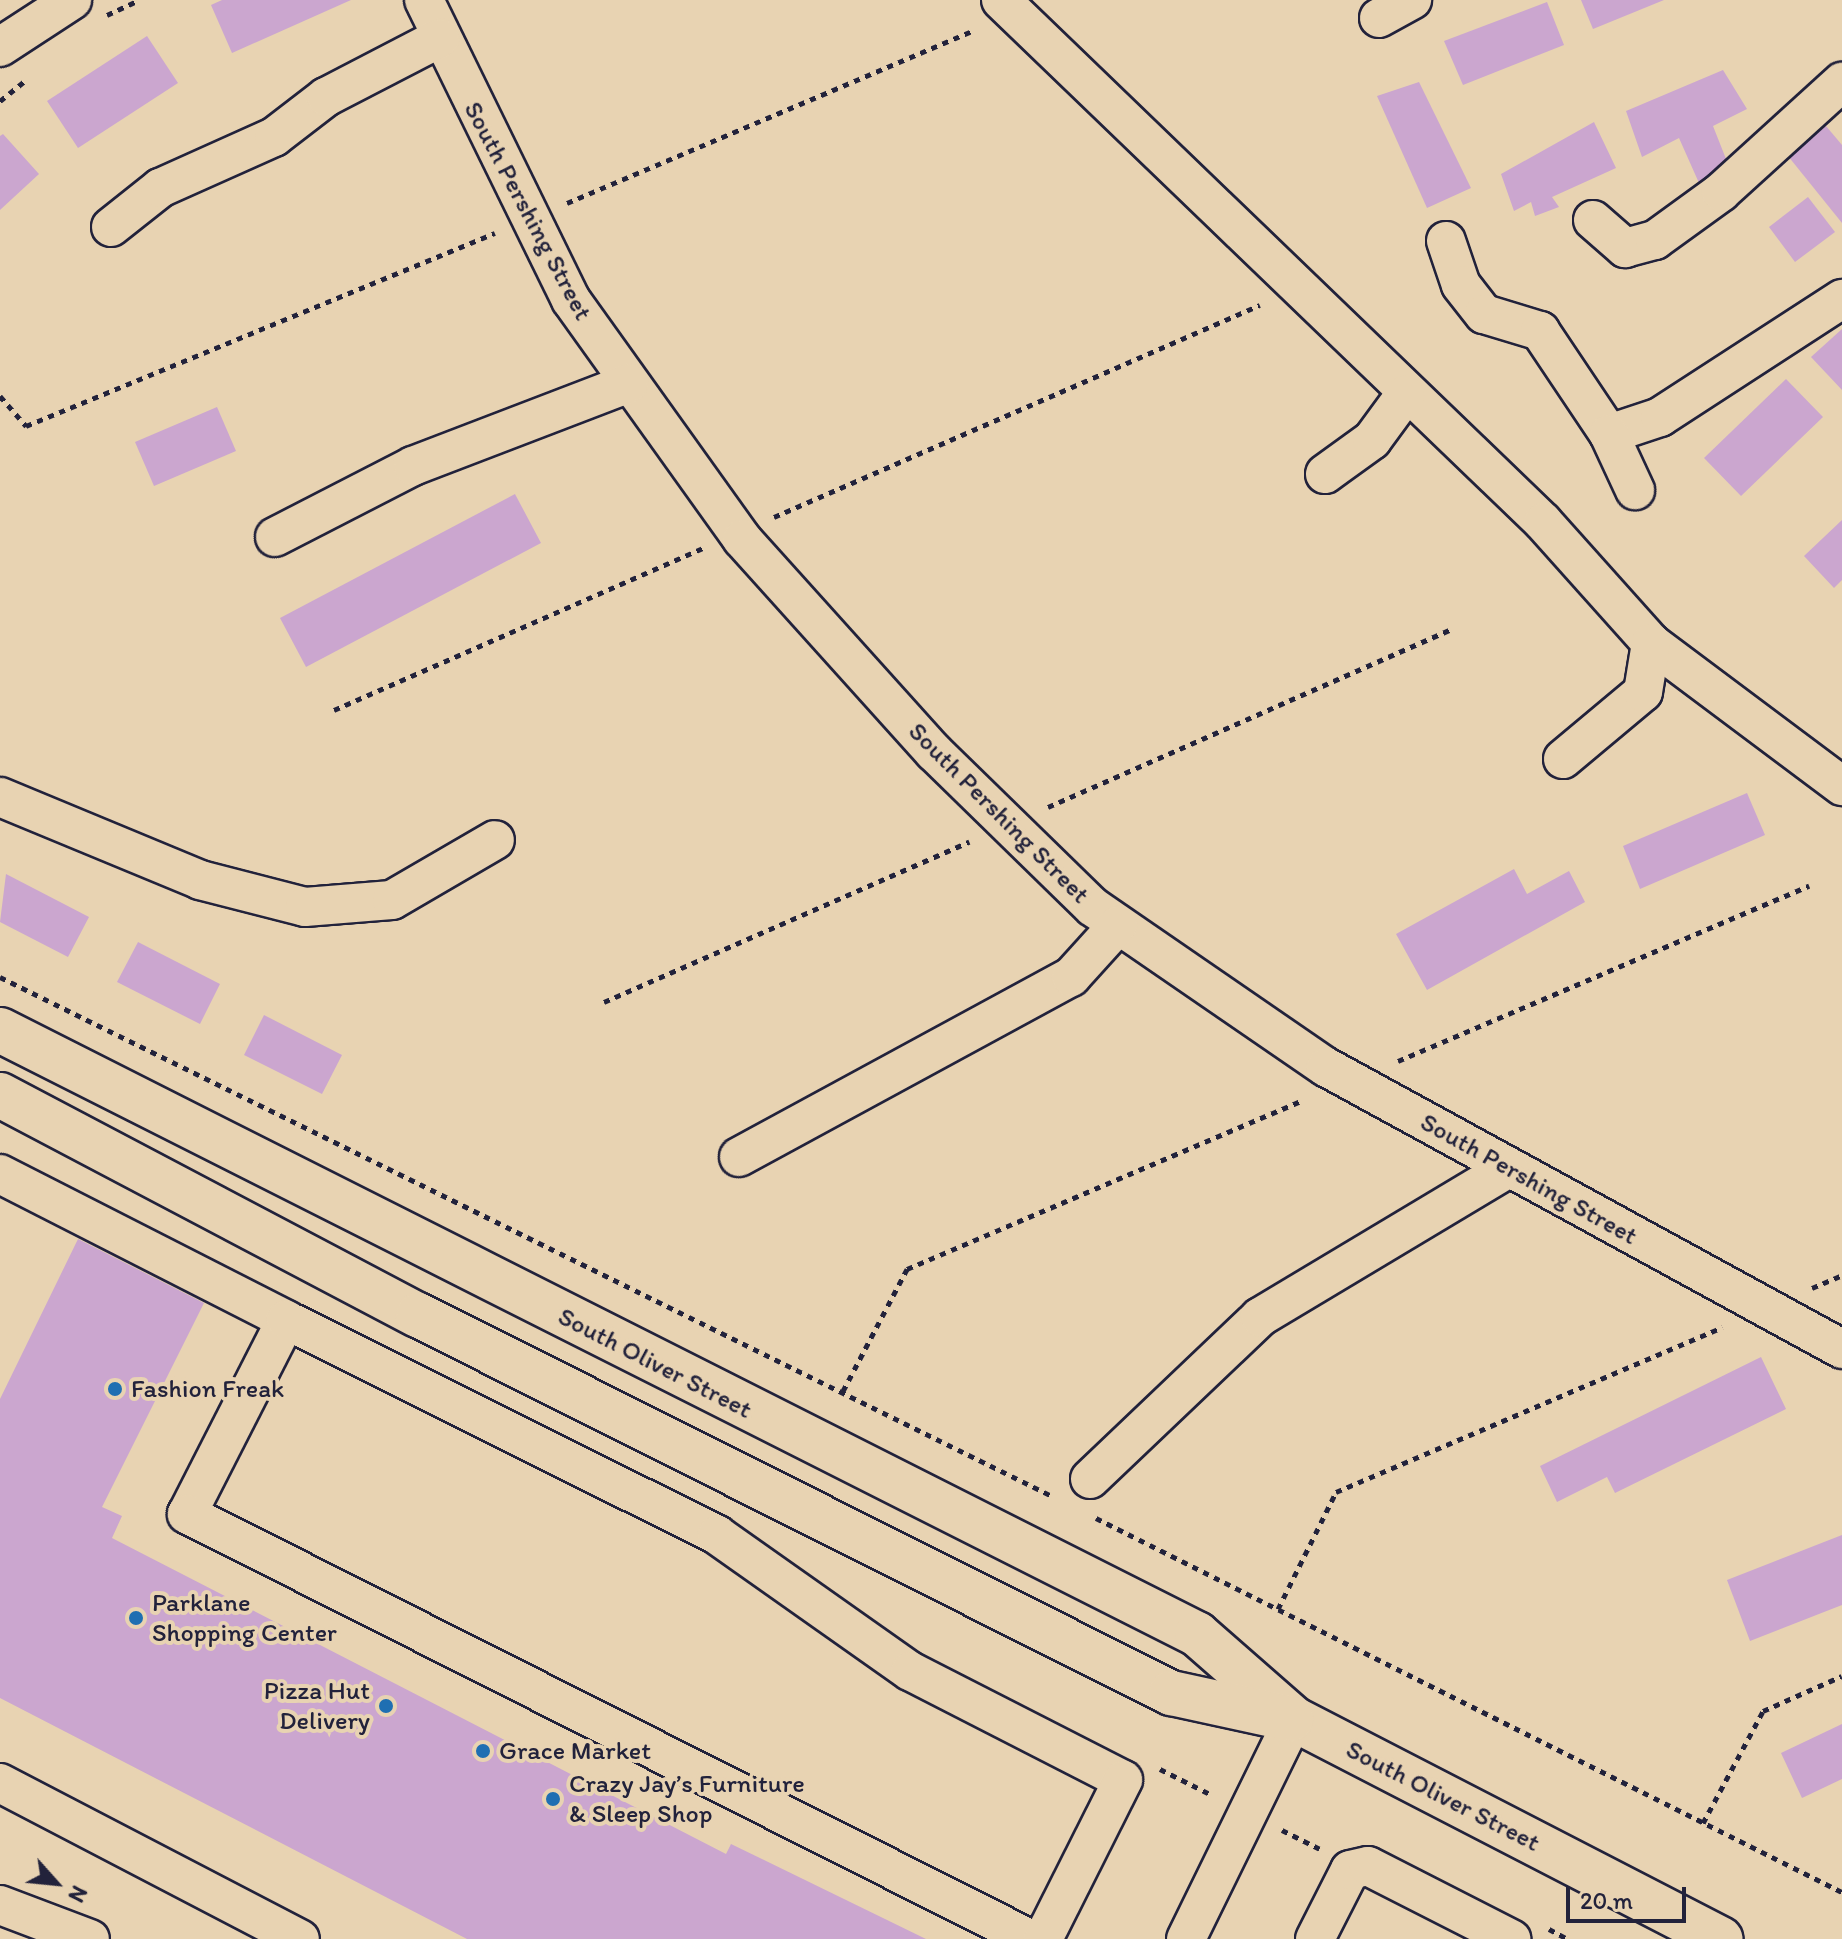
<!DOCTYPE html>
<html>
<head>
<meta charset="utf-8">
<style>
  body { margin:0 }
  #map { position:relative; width:1842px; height:1939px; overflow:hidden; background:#e8d3b2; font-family:Itim,sans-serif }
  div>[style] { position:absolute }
  .building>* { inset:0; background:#cba6cf }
  .path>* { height:5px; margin-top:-2.5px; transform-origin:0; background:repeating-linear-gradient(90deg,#22223b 0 6px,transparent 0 12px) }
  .roads { filter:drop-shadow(2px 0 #22223b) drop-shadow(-2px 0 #22223b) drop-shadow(0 2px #22223b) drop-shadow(0 -2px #22223b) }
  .minor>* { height:38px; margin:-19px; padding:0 19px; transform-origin:19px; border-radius:19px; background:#e8d3b2 }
  .major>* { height:44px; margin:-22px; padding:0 22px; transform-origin:22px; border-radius:22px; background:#e8d3b2 }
  .dots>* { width:22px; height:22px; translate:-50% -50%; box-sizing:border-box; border:4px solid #e8d3b2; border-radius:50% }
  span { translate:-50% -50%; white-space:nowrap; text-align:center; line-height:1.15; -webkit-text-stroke:8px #e8d3b2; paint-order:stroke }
  .street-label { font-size:26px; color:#22223b }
  .poi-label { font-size:26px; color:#22223b }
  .left { translate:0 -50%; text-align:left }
  .right { translate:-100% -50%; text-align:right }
  .north { position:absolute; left:16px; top:1843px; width:80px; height:80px; -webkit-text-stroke:6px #e8d3b2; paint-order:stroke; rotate:117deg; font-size:22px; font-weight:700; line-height:32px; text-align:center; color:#22223b }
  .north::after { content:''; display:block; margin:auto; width:28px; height:36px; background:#22223b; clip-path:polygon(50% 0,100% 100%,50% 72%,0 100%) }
  .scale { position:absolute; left:1566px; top:1887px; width:120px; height:36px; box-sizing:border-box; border:4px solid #22223b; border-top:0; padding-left:10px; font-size:24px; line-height:28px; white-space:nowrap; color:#22223b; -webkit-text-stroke:6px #e8d3b2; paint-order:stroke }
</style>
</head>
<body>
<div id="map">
  <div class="building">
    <i style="clip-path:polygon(222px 0,351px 0,232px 53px,211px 5px)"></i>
    <i style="clip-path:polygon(1581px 0,1664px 0,1593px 29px)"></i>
    <i style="clip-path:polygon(1547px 2px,1564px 45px,1463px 85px,1444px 41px)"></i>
    <i style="clip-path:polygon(147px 36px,178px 83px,78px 148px,47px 101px)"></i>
    <i style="clip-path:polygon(1723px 70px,1747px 109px,1713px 126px,1728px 164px,1699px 183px,1679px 138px,1642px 157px,1626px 111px)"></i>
    <i style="clip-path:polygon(1419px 82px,1471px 188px,1427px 208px,1377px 96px)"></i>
    <i style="clip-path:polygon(1594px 122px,1616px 168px,1552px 197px,1559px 207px,1535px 216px,1531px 202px,1514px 211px,1501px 174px)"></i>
    <i style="clip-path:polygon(1826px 126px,1842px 145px,1842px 223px,1788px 156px)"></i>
    <i style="clip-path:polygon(3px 134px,39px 174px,0 210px,0 136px)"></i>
    <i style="clip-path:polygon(1808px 197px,1835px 232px,1795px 262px,1769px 227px)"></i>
    <i style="clip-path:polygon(1842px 329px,1842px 390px,1811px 357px)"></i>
    <i style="clip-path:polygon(1786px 379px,1823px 417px,1741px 496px,1704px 458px)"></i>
    <i style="clip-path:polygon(217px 407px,236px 451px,154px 486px,135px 442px)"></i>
    <i style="clip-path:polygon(515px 494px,541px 543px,306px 667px,280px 618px)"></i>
    <i style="clip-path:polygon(1842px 520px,1842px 580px,1834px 588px,1804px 556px)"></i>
    <i style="clip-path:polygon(1747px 793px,1765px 835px,1640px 889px,1623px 846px)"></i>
    <i style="clip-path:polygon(1514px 869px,1527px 894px,1569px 871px,1585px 902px,1427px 990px,1396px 934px)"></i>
    <i style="clip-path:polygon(6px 874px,89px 917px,68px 957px,0 922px)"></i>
    <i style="clip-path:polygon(138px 942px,220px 984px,200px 1024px,117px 982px)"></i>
    <i style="clip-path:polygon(264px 1015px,342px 1055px,322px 1094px,244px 1055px)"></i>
    <i style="clip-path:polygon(78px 1239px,204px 1303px,102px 1507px,122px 1516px,112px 1538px,726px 1854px,731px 1844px,926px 1939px,467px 1939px,0 1698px,0 1399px)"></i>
    <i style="clip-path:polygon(1761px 1357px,1786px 1409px,1615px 1493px,1607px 1477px,1557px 1502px,1540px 1466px)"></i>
    <i style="clip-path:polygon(1842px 1535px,1842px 1605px,1750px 1641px,1727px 1580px)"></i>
    <i style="clip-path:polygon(1842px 1724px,1842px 1779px,1802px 1798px,1781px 1753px)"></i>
  </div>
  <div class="path">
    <i style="left:107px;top:15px;width:35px;rotate:-25deg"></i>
    <i style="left:0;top:101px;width:35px;rotate:-39deg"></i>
    <i style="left:567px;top:203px;width:442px;rotate:-23deg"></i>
    <i style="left:0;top:396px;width:40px;rotate:49deg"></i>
    <i style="left:26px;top:426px;width:507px;rotate:-22.37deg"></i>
    <i style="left:774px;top:517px;width:530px;rotate:-23.57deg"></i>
    <i style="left:334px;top:710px;width:403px;rotate:-23.7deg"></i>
    <i style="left:1048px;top:807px;width:439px;rotate:-23.8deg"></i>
    <i style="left:0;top:977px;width:1175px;rotate:26.26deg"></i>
    <i style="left:604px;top:1002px;width:399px;rotate:-23.7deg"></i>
    <i style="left:1398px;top:1061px;width:447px;rotate:-23.1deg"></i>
    <i style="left:1812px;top:1288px;width:33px;rotate:-23deg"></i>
    <i style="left:843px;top:1391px;width:138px;rotate:-62.3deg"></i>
    <i style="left:907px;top:1269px;width:431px;rotate:-23.1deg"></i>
    <i style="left:1096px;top:1518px;width:835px;rotate:26.63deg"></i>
    <i style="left:1278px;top:1609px;width:131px;rotate:-63.6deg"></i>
    <i style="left:1336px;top:1492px;width:420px;rotate:-23.1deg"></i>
    <i style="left:1160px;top:1769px;width:58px;rotate:26.6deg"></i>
    <i style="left:1703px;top:1823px;width:127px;rotate:-61.8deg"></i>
    <i style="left:1763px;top:1711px;width:86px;rotate:-23.9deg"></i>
    <i style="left:1282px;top:1830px;width:42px;rotate:26.6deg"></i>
    <i style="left:1549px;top:1929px;width:21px;rotate:28deg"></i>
  </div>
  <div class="roads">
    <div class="minor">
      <i style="left:424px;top:0;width:334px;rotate:63.9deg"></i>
      <i style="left:571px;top:300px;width:294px;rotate:54.4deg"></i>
      <i style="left:742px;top:539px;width:287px;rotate:48deg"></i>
      <i style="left:934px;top:752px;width:222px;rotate:44.3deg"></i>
      <i style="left:1093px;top:907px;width:283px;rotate:34.5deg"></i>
      <i style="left:1326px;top:1067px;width:588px;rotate:28.66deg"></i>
      <i style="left:1001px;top:0;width:752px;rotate:43.92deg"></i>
      <i style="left:1543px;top:522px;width:162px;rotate:48.2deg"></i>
      <i style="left:1651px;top:643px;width:239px;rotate:36.8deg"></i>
      <i style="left:1379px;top:18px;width:38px;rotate:-29deg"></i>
      <i style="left:0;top:47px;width:86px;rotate:-33.1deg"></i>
      <i style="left:1593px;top:220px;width:43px;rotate:41.2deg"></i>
      <i style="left:1625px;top:248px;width:31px;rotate:-15deg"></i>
      <i style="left:1655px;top:240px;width:82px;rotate:-36deg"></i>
      <i style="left:1721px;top:192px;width:164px;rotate:-42.3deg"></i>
      <i style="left:111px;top:227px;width:63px;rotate:-38.5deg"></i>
      <i style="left:160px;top:188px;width:125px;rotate:-24.1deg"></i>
      <i style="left:274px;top:137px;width:66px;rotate:-37.6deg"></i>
      <i style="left:326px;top:97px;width:128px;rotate:-27.4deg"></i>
      <i style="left:1446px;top:241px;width:46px;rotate:71.2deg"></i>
      <i style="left:1461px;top:285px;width:37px;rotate:52deg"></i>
      <i style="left:1484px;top:314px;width:59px;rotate:16.9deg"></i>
      <i style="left:1540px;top:331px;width:124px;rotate:56.2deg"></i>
      <i style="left:1609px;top:434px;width:54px;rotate:-18.4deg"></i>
      <i style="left:1660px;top:417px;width:217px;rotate:-33deg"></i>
      <i style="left:1609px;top:434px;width:62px;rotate:65.1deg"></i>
      <i style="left:1325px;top:474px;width:58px;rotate:-35.9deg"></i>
      <i style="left:1372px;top:440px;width:56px;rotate:-53.7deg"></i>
      <i style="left:275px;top:537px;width:155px;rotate:-27.2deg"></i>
      <i style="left:413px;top:466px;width:231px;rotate:-21deg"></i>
      <i style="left:1563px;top:759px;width:104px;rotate:-39.9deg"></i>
      <i style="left:1643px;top:692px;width:50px;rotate:-80.7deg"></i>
      <i style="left:0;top:797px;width:217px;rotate:22.5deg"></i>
      <i style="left:200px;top:880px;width:108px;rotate:14.4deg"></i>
      <i style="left:305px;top:907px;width:87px;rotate:-4.6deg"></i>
      <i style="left:392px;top:900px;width:119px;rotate:-30.2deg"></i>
      <i style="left:739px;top:1157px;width:378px;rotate:-28.5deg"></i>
      <i style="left:1071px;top:977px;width:70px;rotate:-47.9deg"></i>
      <i style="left:0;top:1174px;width:321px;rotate:27deg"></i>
      <i style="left:286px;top:1320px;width:218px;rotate:117deg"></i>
      <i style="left:187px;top:1514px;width:944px;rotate:26.76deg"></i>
      <i style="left:286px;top:1320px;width:482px;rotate:26.5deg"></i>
      <i style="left:717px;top:1535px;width:236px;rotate:35.2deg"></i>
      <i style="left:910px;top:1671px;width:239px;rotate:27.1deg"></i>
      <i style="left:1123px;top:1780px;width:178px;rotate:116.7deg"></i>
      <i style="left:1090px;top:1479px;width:235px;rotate:-43.6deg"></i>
      <i style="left:1260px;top:1317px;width:290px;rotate:-30.9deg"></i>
      <i style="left:0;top:1783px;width:338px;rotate:27.5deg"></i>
      <i style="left:0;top:1905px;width:96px;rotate:20.7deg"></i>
      <i style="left:1186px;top:1939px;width:245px;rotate:-63.9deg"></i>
      <i style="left:1315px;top:1939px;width:77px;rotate:-63.1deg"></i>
      <i style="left:1350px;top:1870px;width:18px;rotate:-13deg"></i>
      <i style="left:1368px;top:1866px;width:161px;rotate:27deg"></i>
    </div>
    <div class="major">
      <i style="left:0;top:1030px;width:1341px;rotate:26.78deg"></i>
      <i style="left:1197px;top:1634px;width:129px;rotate:41.2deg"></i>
      <i style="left:1294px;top:1719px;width:480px;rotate:27.3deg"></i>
      <i style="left:0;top:1095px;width:472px;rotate:27.8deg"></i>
      <i style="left:418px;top:1315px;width:843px;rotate:26.66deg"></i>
      <i style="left:1171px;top:1693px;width:123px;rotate:12.2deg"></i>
    </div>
  </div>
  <div class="dots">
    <i style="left:115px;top:1389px;background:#1f6fb2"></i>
    <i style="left:136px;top:1618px;background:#1f6fb2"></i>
    <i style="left:386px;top:1706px;background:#1f6fb2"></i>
    <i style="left:483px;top:1751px;background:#1f6fb2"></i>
    <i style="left:553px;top:1799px;background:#1f6fb2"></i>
  </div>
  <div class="street-label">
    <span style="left:528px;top:211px;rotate:62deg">South Pershing Street</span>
    <span style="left:999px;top:813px;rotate:45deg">South Pershing Street</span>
    <span style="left:1529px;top:1179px;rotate:29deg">South Pershing Street</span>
    <span style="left:655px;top:1363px;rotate:27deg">South Oliver Street</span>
    <span style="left:1443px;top:1796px;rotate:27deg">South Oliver Street</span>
  </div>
  <div class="poi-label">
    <span class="left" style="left:131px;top:1389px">Fashion Freak</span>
    <span class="left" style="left:152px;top:1618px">Parklane<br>Shopping Center</span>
    <span class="right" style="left:370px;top:1706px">Pizza Hut<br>Delivery</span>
    <span class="left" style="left:499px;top:1751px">Grace Market</span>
    <span class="left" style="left:569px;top:1799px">Crazy Jay’s Furniture<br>&amp; Sleep Shop</span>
  </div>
  <div class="north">N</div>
  <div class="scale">20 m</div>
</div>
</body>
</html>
